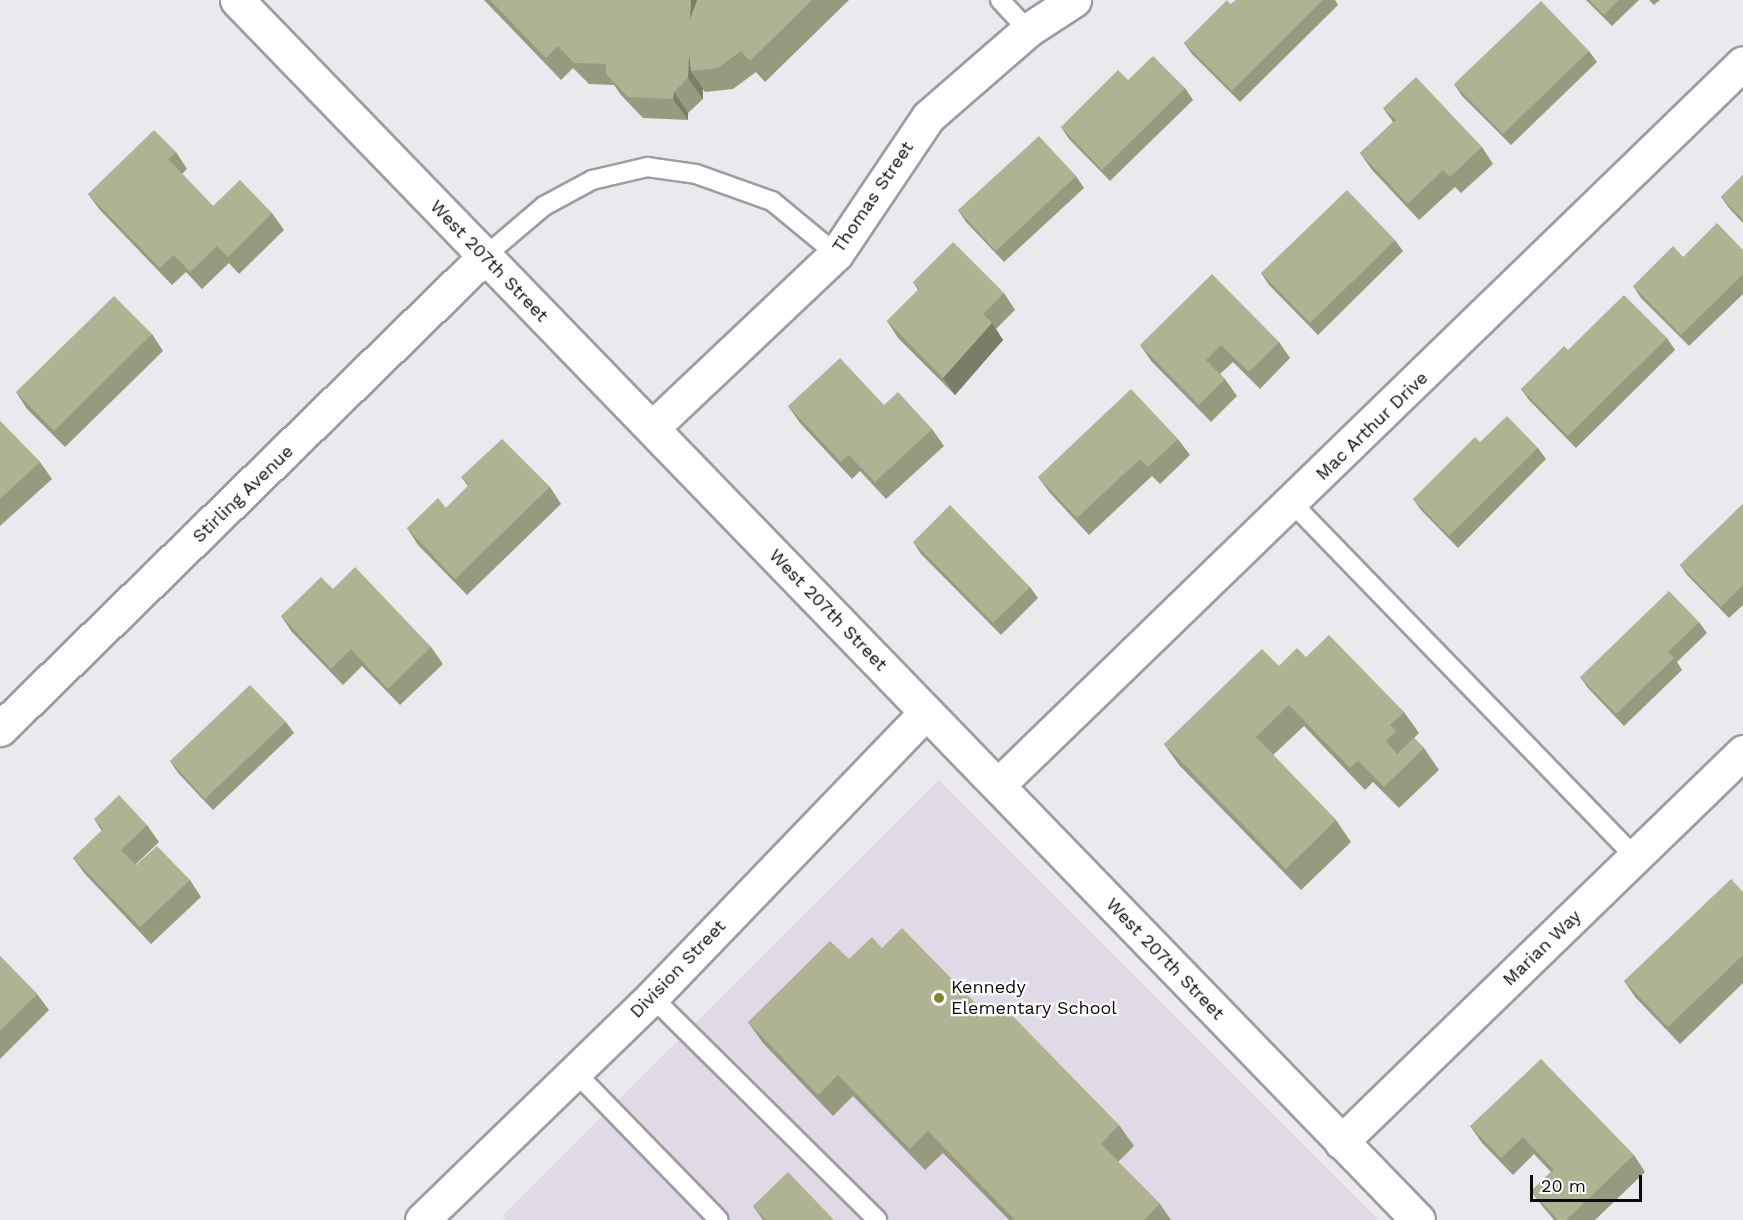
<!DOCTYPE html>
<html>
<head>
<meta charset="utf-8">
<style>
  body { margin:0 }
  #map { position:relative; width:1743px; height:1220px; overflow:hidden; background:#eae9ee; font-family:"Work Sans",sans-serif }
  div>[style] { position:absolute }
  .built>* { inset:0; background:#dfdae6 }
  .roads { filter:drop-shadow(2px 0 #9e9ca1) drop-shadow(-2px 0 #9e9ca1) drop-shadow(0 2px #9e9ca1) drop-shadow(0 -2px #9e9ca1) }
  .service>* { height:18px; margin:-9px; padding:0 9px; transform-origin:9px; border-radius:9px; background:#fff }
  .minor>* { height:33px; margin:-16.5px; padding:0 16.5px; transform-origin:16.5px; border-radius:16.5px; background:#fff }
  .wall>* { inset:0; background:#969a7e }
  .shaded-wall>* { inset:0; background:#7a7d67 }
  .building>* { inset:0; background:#afb393 }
  .dots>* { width:16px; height:16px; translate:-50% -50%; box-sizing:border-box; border:3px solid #fff; border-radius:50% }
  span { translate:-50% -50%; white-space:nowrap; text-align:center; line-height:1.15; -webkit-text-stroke:4.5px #fff; paint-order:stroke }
  .street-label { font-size:18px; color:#0c0b0d }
  .poi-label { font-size:18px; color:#0c0b0d }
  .left { translate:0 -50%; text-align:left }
  .scale { position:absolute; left:1530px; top:1175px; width:112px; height:27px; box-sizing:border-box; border:3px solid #0c0b0d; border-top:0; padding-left:8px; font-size:18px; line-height:21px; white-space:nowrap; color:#0c0b0d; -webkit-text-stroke:4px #fff; paint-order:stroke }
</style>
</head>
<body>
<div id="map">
  <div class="built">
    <i style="clip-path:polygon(939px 780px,1379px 1220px,506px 1220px,502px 1216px)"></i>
  </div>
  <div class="roads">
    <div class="service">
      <i style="left:1000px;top:0;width:41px;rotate:47deg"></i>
      <i style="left:484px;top:257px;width:79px;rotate:-40.4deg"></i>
      <i style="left:544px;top:206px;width:55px;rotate:-28.4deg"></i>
      <i style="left:592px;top:180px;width:57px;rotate:-13.3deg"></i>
      <i style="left:647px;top:167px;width:49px;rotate:8.1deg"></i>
      <i style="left:696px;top:174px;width:81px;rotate:19.6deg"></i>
      <i style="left:772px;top:201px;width:83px;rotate:39.6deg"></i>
      <i style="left:1293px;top:504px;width:493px;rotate:45.9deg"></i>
      <i style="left:652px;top:997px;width:317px;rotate:44.7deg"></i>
      <i style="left:575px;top:1072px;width:206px;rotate:45.8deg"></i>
    </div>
    <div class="minor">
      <i style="left:237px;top:0;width:1698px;rotate:45.93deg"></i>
      <i style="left:653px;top:427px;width:252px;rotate:-43.4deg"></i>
      <i style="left:836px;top:254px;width:165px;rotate:-56.1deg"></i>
      <i style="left:928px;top:117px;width:133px;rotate:-41deg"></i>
      <i style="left:1028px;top:30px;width:55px;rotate:-33.1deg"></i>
      <i style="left:0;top:729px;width:676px;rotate:-44.28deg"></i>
      <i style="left:998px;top:785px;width:1037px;rotate:-44.1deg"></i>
      <i style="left:1341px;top:1142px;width:560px;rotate:-44.13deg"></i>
      <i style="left:422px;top:1220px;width:320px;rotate:-44.1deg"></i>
      <i style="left:652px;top:997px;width:395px;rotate:-46.1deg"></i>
    </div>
  </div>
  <div class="wall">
    <i style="clip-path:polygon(484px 0,849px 0,765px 82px,756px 72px,733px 89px,705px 92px,703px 89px,703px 99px,688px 113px,688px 120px,643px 118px,621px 95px,614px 85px,589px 84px,573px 68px,561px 80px)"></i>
    <i style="clip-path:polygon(1236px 0,1335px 0,1338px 5px,1240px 102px,1192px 54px,1184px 43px)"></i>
    <i style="clip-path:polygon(1586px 0,1639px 0,1612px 26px)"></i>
    <i style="clip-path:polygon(1649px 0,1660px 0,1654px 5px)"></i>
    <i style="clip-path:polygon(1589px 51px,1597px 62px,1511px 145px,1462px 96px,1454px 84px)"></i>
    <i style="clip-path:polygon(1128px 80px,1185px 88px,1193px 100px,1110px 181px,1069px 139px,1061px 127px)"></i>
    <i style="clip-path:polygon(1383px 108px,1482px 147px,1493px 164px,1461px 193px,1455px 187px,1419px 220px,1372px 170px,1360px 153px,1393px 122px)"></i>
    <i style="clip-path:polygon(176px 152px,187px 169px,182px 174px,213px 206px,272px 213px,284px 230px,239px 274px,229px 263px,202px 289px,186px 272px,172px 285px,100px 210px,88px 194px)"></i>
    <i style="clip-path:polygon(1743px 175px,1743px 223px,1729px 208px,1721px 197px)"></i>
    <i style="clip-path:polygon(1076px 176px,1084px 188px,1004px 262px,966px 222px,958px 210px)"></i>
    <i style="clip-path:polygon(1395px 240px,1403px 251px,1318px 335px,1269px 285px,1261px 273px)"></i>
    <i style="clip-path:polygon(1743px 250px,1743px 294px,1689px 346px,1641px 298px,1633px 286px,1683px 257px)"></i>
    <i style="clip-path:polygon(913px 282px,1004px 293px,1015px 310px,996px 329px,1003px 340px,955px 395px,898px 338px,887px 321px,918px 290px)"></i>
    <i style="clip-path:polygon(152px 334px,163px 351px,65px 447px,27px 409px,16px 392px)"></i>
    <i style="clip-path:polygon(1667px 338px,1675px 350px,1576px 448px,1529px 400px,1521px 389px,1568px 350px)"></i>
    <i style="clip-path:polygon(1279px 342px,1290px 358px,1260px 389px,1233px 362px,1220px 374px,1225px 379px,1237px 396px,1211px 422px,1152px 362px,1140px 345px)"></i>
    <i style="clip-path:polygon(884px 405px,932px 429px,944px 446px,886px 499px,860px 471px,852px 479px,800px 423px,788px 406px)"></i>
    <i style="clip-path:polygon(0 421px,40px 462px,52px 479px,0 526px)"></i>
    <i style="clip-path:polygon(1178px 439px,1190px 455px,1160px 484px,1152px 476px,1089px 535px,1050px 493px,1038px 477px)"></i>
    <i style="clip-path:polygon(1480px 442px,1538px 448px,1546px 459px,1458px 548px,1421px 510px,1413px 499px)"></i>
    <i style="clip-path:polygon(461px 477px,550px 487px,561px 504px,467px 595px,418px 545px,407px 528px,446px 508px,468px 486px)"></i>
    <i style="clip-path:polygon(1743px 504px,1743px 605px,1729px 618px,1688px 576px,1680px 565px)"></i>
    <i style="clip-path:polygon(913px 542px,1030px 587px,1038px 598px,1001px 635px,921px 554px)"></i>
    <i style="clip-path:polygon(333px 589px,431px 647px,443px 664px,400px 705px,362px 666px,343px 685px,292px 632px,281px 616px)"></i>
    <i style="clip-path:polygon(1699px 622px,1707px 633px,1677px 662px,1682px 670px,1624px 726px,1588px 688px,1580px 677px)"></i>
    <i style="clip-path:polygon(1306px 657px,1404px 712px,1419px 733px,1414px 738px,1424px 748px,1439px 770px,1399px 808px,1373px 782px,1365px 790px,1304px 726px,1273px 755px,1336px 820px,1351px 842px,1301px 890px,1179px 765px,1164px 744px,1279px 666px)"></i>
    <i style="clip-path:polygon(286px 722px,294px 733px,213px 810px,178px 773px,170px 761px)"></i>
    <i style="clip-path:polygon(94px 819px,147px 825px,159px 842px,135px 865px,190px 880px,201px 897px,151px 944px,85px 874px,73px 858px,102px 831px)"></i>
    <i style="clip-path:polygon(1743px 892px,1743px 983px,1680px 1044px,1636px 998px,1624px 981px)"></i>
    <i style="clip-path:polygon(882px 948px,987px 1015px,1119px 1125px,1134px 1146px,1118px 1162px,1160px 1204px,1171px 1220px,1009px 1220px,943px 1153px,925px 1170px,853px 1096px,833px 1116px,763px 1043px,748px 1022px,849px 959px)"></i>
    <i style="clip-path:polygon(0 956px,37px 994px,49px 1010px,0 1059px)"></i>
    <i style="clip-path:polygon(1470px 1126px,1634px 1155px,1645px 1172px,1595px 1220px,1554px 1220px,1543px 1207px,1531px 1191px,1551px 1172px,1534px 1154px,1513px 1175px,1482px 1143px)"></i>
    <i style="clip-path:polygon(753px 1206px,834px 1220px,763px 1220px)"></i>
  </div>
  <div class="shaded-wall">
    <i style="clip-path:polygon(691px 0,707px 0,690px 19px)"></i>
    <i style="clip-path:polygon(689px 53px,691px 71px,703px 89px,703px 99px,688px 78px)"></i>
    <i style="clip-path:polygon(674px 92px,688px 113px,688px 120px,673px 99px)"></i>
    <i style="clip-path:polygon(992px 323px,1003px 340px,955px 395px,943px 378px)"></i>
  </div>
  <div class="building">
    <i style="clip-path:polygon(490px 0,691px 0,690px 19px,697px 0,812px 0,750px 61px,741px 51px,718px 68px,691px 71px,689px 53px,688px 78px,674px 92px,673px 99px,628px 97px,606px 74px,606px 64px,574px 63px,558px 46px,546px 58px)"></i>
    <i style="clip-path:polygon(1227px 0,1231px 5px,1236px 0,1323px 0,1232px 91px,1184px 43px)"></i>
    <i style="clip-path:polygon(1589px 0,1619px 0,1604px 15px)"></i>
    <i style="clip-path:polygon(1541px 1px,1589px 51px,1503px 134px,1454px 84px)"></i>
    <i style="clip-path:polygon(1153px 56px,1185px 88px,1102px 170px,1061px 127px,1118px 70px,1128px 80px)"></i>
    <i style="clip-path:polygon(1416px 77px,1482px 147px,1450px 177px,1443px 170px,1408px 204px,1360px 153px,1396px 120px,1383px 108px)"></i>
    <i style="clip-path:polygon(154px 130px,176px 152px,168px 159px,213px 206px,240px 180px,272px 213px,228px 257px,217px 246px,190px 272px,174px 255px,160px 268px,88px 194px)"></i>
    <i style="clip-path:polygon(1039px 136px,1076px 176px,996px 251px,958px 210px)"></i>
    <i style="clip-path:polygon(1743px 175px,1743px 220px,1721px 197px)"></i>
    <i style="clip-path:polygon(1347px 190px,1395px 240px,1310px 323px,1261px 273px)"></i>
    <i style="clip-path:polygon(1717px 223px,1743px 250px,1743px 274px,1681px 335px,1633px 286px,1673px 246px,1683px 257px)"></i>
    <i style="clip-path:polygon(953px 242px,1004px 293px,983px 314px,992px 323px,943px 378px,887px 321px,919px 289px,913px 282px)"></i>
    <i style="clip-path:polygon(1212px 274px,1279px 342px,1249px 372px,1221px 345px,1206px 360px,1225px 379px,1199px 405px,1140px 345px)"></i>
    <i style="clip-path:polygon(1624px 295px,1667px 338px,1568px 436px,1521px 389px,1564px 346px,1568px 350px)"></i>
    <i style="clip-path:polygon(114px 296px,152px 334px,54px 431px,16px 392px)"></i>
    <i style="clip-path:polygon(840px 358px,884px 405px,898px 392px,932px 429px,875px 482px,849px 455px,841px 462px,788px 406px)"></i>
    <i style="clip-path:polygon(1131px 389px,1178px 439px,1148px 467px,1140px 459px,1077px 518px,1038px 477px)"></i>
    <i style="clip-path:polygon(1507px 416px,1538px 448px,1449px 536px,1413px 499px,1475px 437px,1480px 442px)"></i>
    <i style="clip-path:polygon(0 421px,40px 462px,0 499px)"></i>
    <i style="clip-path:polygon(502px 439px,550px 487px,455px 579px,407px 528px,438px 498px,446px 508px,469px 485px,461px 477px)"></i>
    <i style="clip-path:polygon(1743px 504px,1743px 585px,1721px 607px,1680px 565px)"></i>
    <i style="clip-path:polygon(950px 505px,1030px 587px,993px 623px,913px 542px)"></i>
    <i style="clip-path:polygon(355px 567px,431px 647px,388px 689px,351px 649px,331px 669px,281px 616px,321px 577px,333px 589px)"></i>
    <i style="clip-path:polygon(1669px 591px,1699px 622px,1668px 652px,1674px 658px,1616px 714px,1580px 677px)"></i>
    <i style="clip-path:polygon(1329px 635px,1404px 712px,1390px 725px,1396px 731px,1386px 741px,1397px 754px,1414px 738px,1424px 748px,1384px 787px,1358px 761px,1350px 768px,1289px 705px,1256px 737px,1336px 820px,1286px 869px,1164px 744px,1262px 649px,1279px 666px,1297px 648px,1306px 657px)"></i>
    <i style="clip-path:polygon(250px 685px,286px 722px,205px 799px,170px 761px)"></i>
    <i style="clip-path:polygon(119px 795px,147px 825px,121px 850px,136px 865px,157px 846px,190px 880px,140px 927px,73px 858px,103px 829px,94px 819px)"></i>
    <i style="clip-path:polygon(1731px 879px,1743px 892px,1743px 955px,1668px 1027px,1624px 981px)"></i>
    <i style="clip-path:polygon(902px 928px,987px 1015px,1000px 1003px,1119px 1125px,1101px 1144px,1160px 1204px,1144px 1220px,1015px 1220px,928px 1131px,910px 1149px,838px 1075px,818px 1095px,748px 1022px,830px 941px,849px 959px,872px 937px,882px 948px)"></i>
    <i style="clip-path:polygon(0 956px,37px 994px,0 1031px)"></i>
    <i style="clip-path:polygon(1541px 1059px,1634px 1155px,1566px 1220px,1558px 1220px,1531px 1191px,1554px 1170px,1523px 1137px,1501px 1158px,1470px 1126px)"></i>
    <i style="clip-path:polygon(788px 1172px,834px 1220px,766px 1220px,753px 1206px)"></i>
  </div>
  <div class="dots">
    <i style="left:939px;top:998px;background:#808732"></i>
  </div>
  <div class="street-label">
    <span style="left:873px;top:197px;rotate:-56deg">Thomas Street</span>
    <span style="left:489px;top:261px;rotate:46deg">West 207th Street</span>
    <span style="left:1372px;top:426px;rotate:-44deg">Mac Arthur Drive</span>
    <span style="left:243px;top:494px;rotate:-44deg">Stirling Avenue</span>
    <span style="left:828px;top:610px;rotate:46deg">West 207th Street</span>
    <span style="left:1542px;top:948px;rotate:-44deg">Marian Way</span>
    <span style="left:1165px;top:959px;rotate:46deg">West 207th Street</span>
    <span style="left:678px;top:969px;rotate:-46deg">Division Street</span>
  </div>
  <div class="poi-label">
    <span class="left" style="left:951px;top:998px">Kennedy<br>Elementary School</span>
  </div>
  <div class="scale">20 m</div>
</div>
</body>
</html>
